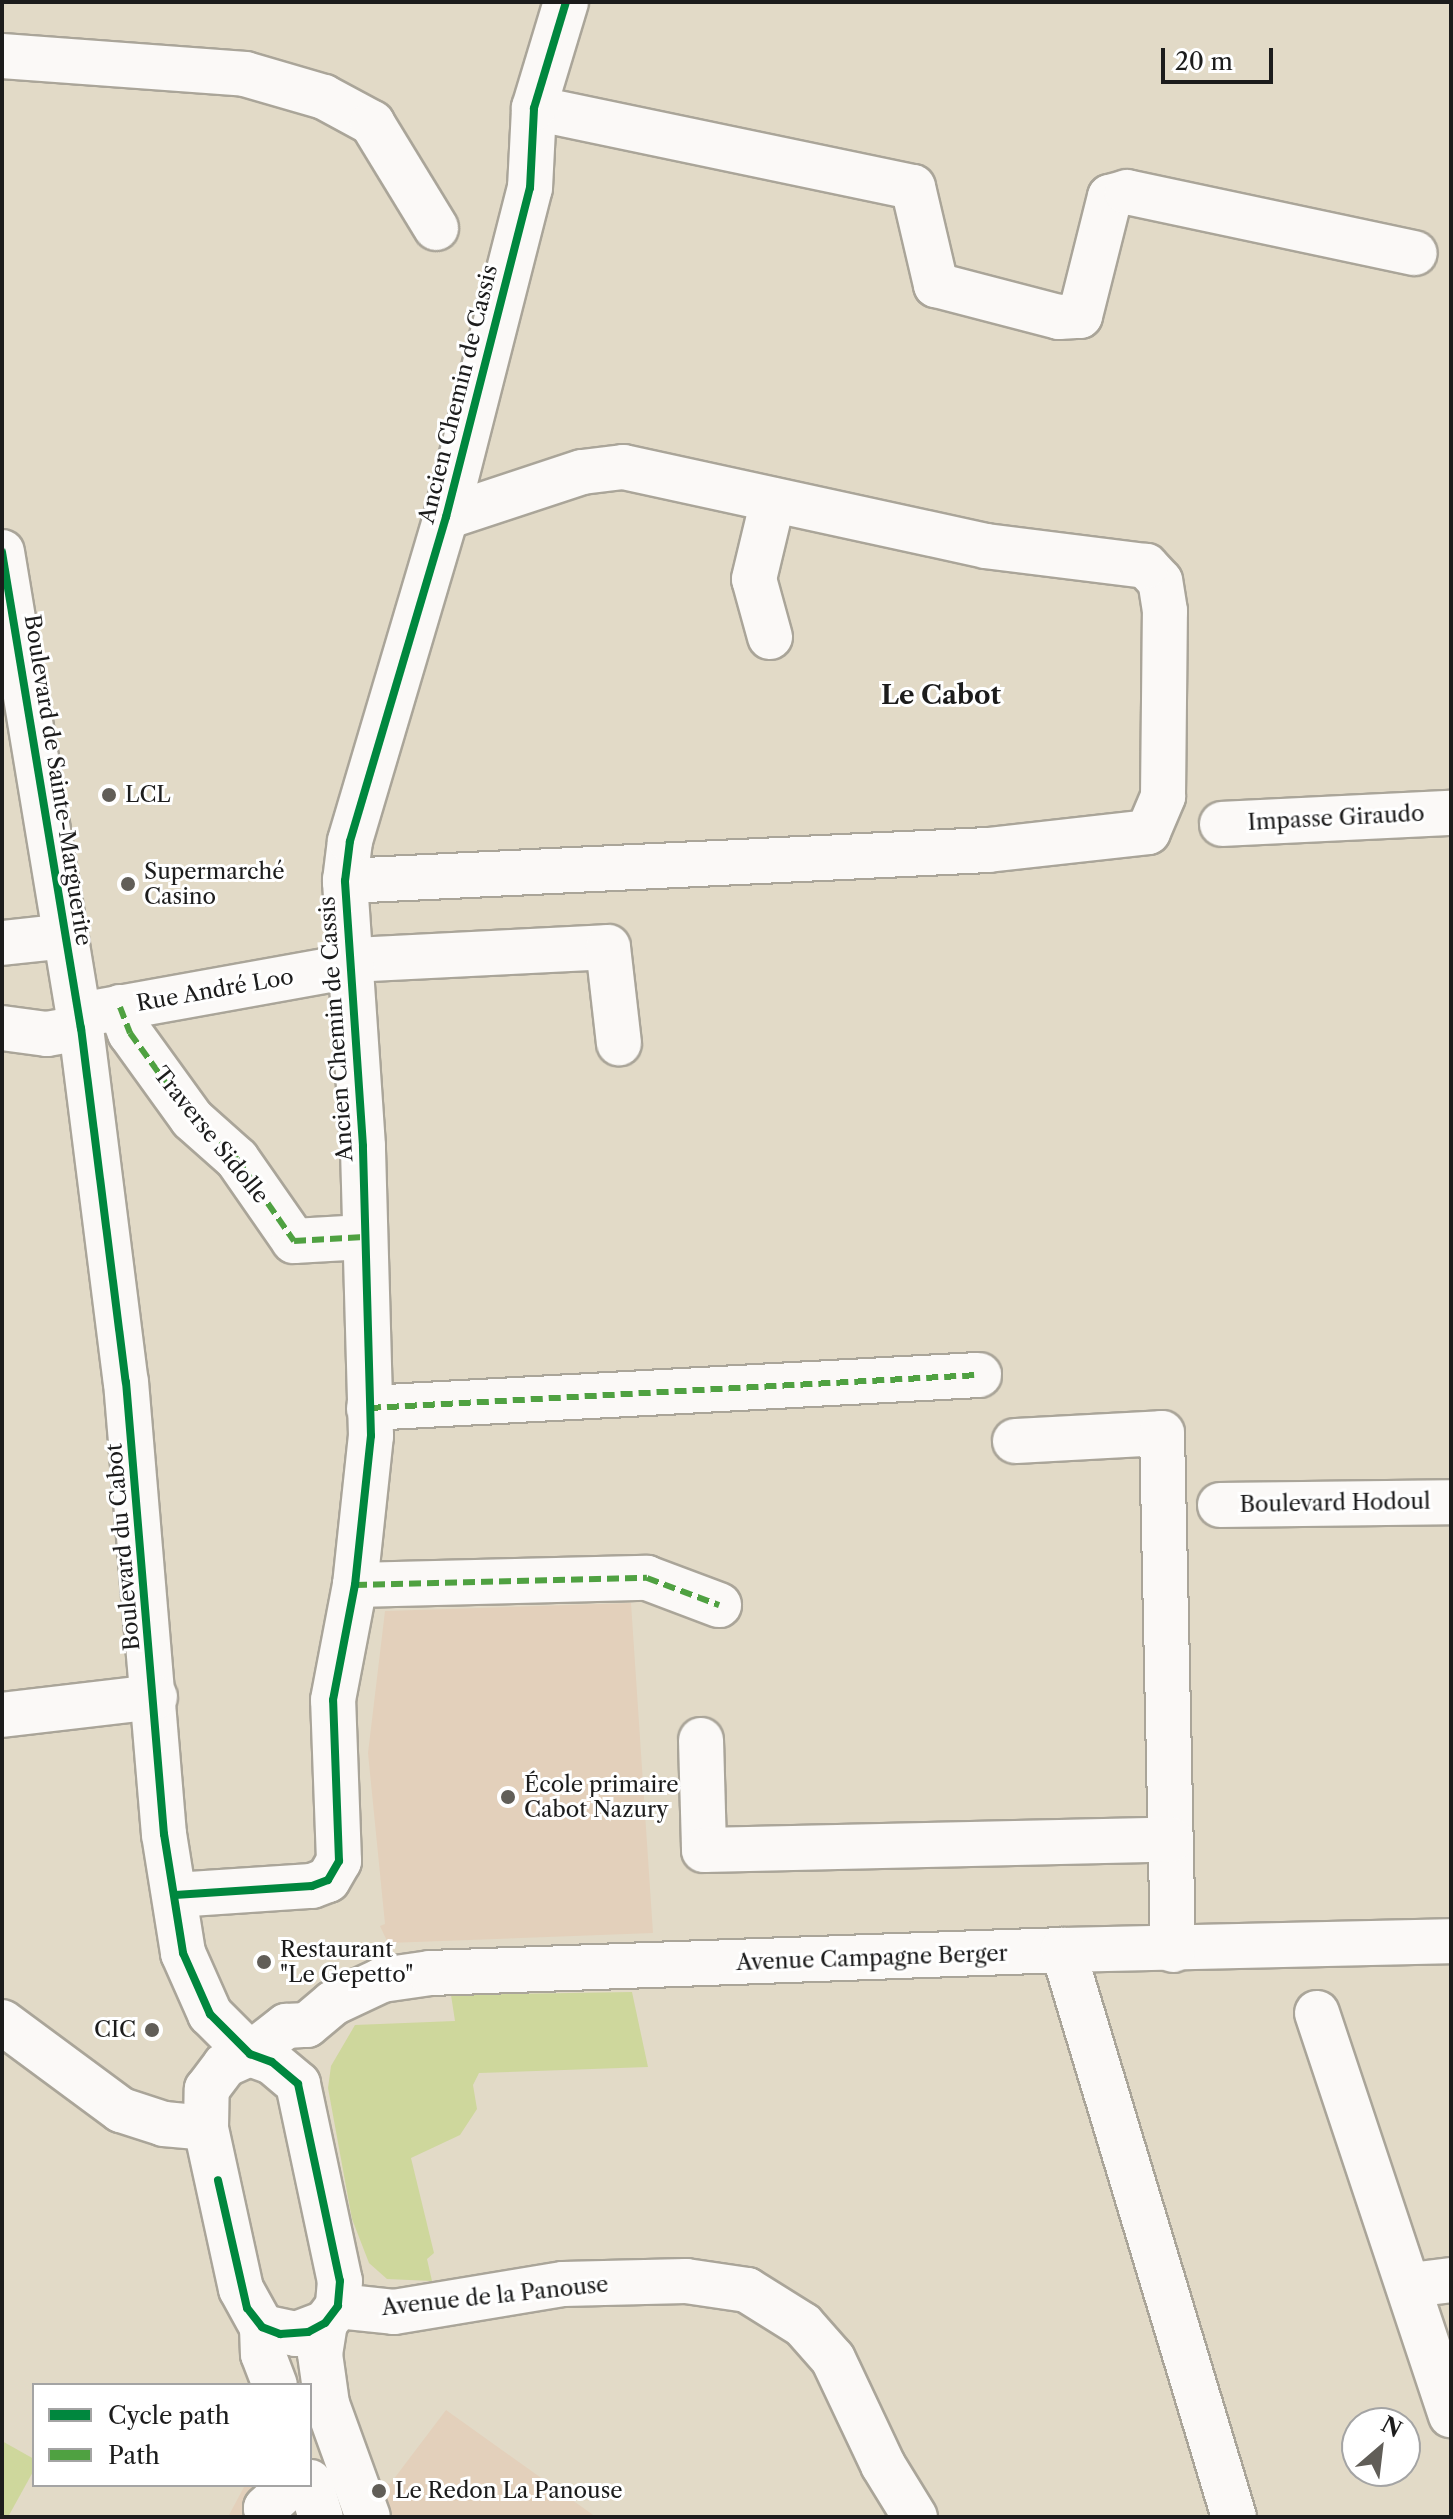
<!DOCTYPE html>
<html>
<head>
<meta charset="utf-8">
<style>
  body { margin:0 }
  #map { position:relative; width:1453px; height:2519px; overflow:hidden; background:#e2dac7; font-family:"Libre Caslon Text",serif }
  div>[style] { position:absolute }
  .built>* { inset:0; background:#e3d0bb }
  .green>* { inset:0; background:#ced79c }
  .roads { filter:drop-shadow(2px 0 #aaa599) drop-shadow(-2px 0 #aaa599) drop-shadow(0 2px #aaa599) drop-shadow(0 -2px #aaa599) }
  .minor>* { height:44px; margin:-22px; padding:0 22px; transform-origin:22px; border-radius:22px; background:#fbf9f7 }
  .quiet>* { height:6px; margin-top:-3px; transform-origin:0; background:repeating-linear-gradient(90deg,#4fa141 0 12px,transparent 0 18px) }
  .cycleway>* { height:8px; margin:-4px; padding:0 4px; transform-origin:4px; border-radius:4px; background:#00873e }
  .dots>* { width:22px; height:22px; translate:-50% -50%; box-sizing:border-box; border:4px solid #fff; border-radius:50% }
  span { translate:-50% -50%; white-space:nowrap; text-align:center; line-height:1.15; -webkit-text-stroke:6px #fff; paint-order:stroke }
  .street-label { font-size:22px; color:#1c1c1c }
  .poi-label { font-size:22px; color:#1c1c1c }
  .left { translate:0 -50%; text-align:left }
  .right { translate:-100% -50%; text-align:right }
  .quarter-label { font-size:26px; color:#1c1c1c; font-weight:700 }
  .frame { position:absolute; inset:0; border:4px solid #1c1c1c; pointer-events:none }
  .legend { position:absolute; left:32px; top:2383px; width:280px; height:104px; box-sizing:border-box; background:#fff; border:2px solid #a4a4a4; margin:0; padding:10px 14px; list-style:none; font-size:24px; color:#1c1c1c }
  .legend li { display:flex; align-items:center; gap:16px; height:40px }
  .legend b { width:40px; border:2px solid #a4a4a4 }
  .north { position:absolute; left:1341px; top:2407px; width:80px; height:80px; box-sizing:border-box; background:#fff; border:2px solid #a4a4a4; border-radius:50%; rotate:28deg; font-size:22px; font-weight:700; line-height:32px; text-align:center; color:#1c1c1c }
  .north::after { content:''; display:block; margin:auto; width:28px; height:36px; background:#615e58; clip-path:polygon(50% 0,100% 100%,50% 72%,0 100%) }
  .scale { position:absolute; left:1161px; top:48px; width:112px; height:36px; box-sizing:border-box; border:4px solid #1c1c1c; border-top:0; padding-left:10px; font-size:24px; line-height:28px; white-space:nowrap; color:#1c1c1c; -webkit-text-stroke:6px #fff; paint-order:stroke }
</style>
</head>
<body>
<div id="map">
  <div class="built">
    <i style="clip-path:polygon(631px 1603px,653px 1933px,388px 1943px,380px 1926px,385px 1924px,368px 1753px,385px 1611px)"></i>
    <i style="clip-path:polygon(446px 2410px,596px 2517px,228px 2517px,245px 2485px,310px 2485px,310px 2458px,390px 2484px)"></i>
  </div>
  <div class="green">
    <i style="clip-path:polygon(632px 1992px,648px 2067px,479px 2073px,473px 2085px,477px 2109px,460px 2135px,411px 2158px,434px 2253px,427px 2259px,432px 2281px,387px 2279px,369px 2263px,352px 2219px,328px 2088px,331px 2066px,355px 2025px,455px 2021px,451px 1995px)"></i>
    <i style="clip-path:polygon(2px 2441px,34px 2459px,34px 2470px,8px 2517px,2px 2517px)"></i>
  </div>
  <div class="roads">
    <div class="minor">
      <i style="left:2px;top:56px;width:244px;rotate:4.2deg"></i>
      <i style="left:245px;top:74px;width:82px;rotate:16.2deg"></i>
      <i style="left:324px;top:97px;width:55px;rotate:28.4deg"></i>
      <i style="left:372px;top:123px;width:123px;rotate:58.6deg"></i>
      <i style="left:534px;top:108px;width:387px;rotate:11.8deg"></i>
      <i style="left:913px;top:187px;width:101px;rotate:76.8deg"></i>
      <i style="left:936px;top:285px;width:127px;rotate:14.6deg"></i>
      <i style="left:1059px;top:317px;width:21px;rotate:-3deg"></i>
      <i style="left:1080px;top:316px;width:123px;rotate:-75.9deg"></i>
      <i style="left:1110px;top:197px;width:18px;rotate:-16deg"></i>
      <i style="left:1127px;top:192px;width:294px;rotate:12deg"></i>
      <i style="left:2px;top:552px;width:483px;rotate:80.6deg"></i>
      <i style="left:81px;top:1028px;width:357px;rotate:82.8deg"></i>
      <i style="left:126px;top:1382px;width:454px;rotate:85.2deg"></i>
      <i style="left:164px;top:1834px;width:121px;rotate:80.9deg"></i>
      <i style="left:183px;top:1953px;width:67px;rotate:66.1deg"></i>
      <i style="left:210px;top:2014px;width:57px;rotate:45deg"></i>
      <i style="left:250px;top:2054px;width:23px;rotate:20deg"></i>
      <i style="left:272px;top:2062px;width:34px;rotate:40deg"></i>
      <i style="left:298px;top:2084px;width:201px;rotate:78deg"></i>
      <i style="left:340px;top:2281px;width:25px;rotate:95deg"></i>
      <i style="left:338px;top:2306px;width:21px;rotate:127deg"></i>
      <i style="left:325px;top:2323px;width:31px;rotate:159deg"></i>
      <i style="left:296px;top:2334px;width:35px;rotate:-168deg"></i>
      <i style="left:262px;top:2327px;width:43px;rotate:-118.9deg"></i>
      <i style="left:241px;top:2289px;width:165px;rotate:-102.3deg"></i>
      <i style="left:206px;top:2128px;width:39px;rotate:-89deg"></i>
      <i style="left:207px;top:2089px;width:30px;rotate:-53deg"></i>
      <i style="left:225px;top:2065px;width:27px;rotate:-24deg"></i>
      <i style="left:250px;top:2054px;width:46px;rotate:-37.9deg"></i>
      <i style="left:286px;top:2026px;width:21px;rotate:-3deg"></i>
      <i style="left:307px;top:2025px;width:34px;rotate:-40deg"></i>
      <i style="left:333px;top:2003px;width:54px;rotate:-25.1deg"></i>
      <i style="left:382px;top:1980px;width:49px;rotate:-8.3deg"></i>
      <i style="left:430px;top:1973px;width:633px;rotate:-2.08deg"></i>
      <i style="left:1063px;top:1950px;width:388px;rotate:-1.3deg"></i>
      <i style="left:770px;top:637px;width:60px;rotate:-105.4deg"></i>
      <i style="left:754px;top:579px;width:81px;rotate:-76.5deg"></i>
      <i style="left:1222px;top:824px;width:229px;rotate:-2.8deg"></i>
      <i style="left:345px;top:881px;width:644px;rotate:-2.76deg"></i>
      <i style="left:988px;top:850px;width:161px;rotate:-6.4deg"></i>
      <i style="left:1148px;top:832px;width:39px;rotate:-67deg"></i>
      <i style="left:1163px;top:796px;width:185px;rotate:-89.4deg"></i>
      <i style="left:1165px;top:611px;width:30px;rotate:-99deg"></i>
      <i style="left:1160px;top:581px;width:21px;rotate:-133deg"></i>
      <i style="left:1146px;top:566px;width:161px;rotate:-172.9deg"></i>
      <i style="left:986px;top:546px;width:371px;rotate:-167.7deg"></i>
      <i style="left:623px;top:467px;width:41px;rotate:173deg"></i>
      <i style="left:582px;top:472px;width:143px;rotate:161.7deg"></i>
      <i style="left:2px;top:943px;width:64px;rotate:-6.2deg"></i>
      <i style="left:352px;top:960px;width:256px;rotate:-2.9deg"></i>
      <i style="left:608px;top:947px;width:97px;rotate:83.5deg"></i>
      <i style="left:120px;top:1007px;width:28px;rotate:69deg"></i>
      <i style="left:130px;top:1033px;width:106px;rotate:54.2deg"></i>
      <i style="left:192px;top:1119px;width:60px;rotate:41.6deg"></i>
      <i style="left:237px;top:1159px;width:100px;rotate:55.2deg"></i>
      <i style="left:294px;top:1241px;width:70px;rotate:-3.3deg"></i>
      <i style="left:91px;top:1013px;width:265px;rotate:-10.2deg"></i>
      <i style="left:2px;top:1028px;width:45px;rotate:7.6deg"></i>
      <i style="left:47px;top:1034px;width:35px;rotate:-10deg"></i>
      <i style="left:369px;top:1408px;width:611px;rotate:-3.1deg"></i>
      <i style="left:1015px;top:1441px;width:147px;rotate:-3.1deg"></i>
      <i style="left:1162px;top:1433px;width:517px;rotate:88.78deg"></i>
      <i style="left:1220px;top:1505px;width:231px;rotate:-0.7deg"></i>
      <i style="left:355px;top:1585px;width:292px;rotate:-1.4deg"></i>
      <i style="left:647px;top:1578px;width:77px;rotate:20.6deg"></i>
      <i style="left:2px;top:1715px;width:154px;rotate:-6.7deg"></i>
      <i style="left:701px;top:1740px;width:110px;rotate:88.4deg"></i>
      <i style="left:704px;top:1850px;width:467px;rotate:-1.3deg"></i>
      <i style="left:175px;top:1895px;width:137px;rotate:-3.8deg"></i>
      <i style="left:312px;top:1886px;width:17px;rotate:-21deg"></i>
      <i style="left:328px;top:1880px;width:22px;rotate:-60deg"></i>
      <i style="left:339px;top:1861px;width:161px;rotate:-92.1deg"></i>
      <i style="left:333px;top:1700px;width:117px;rotate:-79.2deg"></i>
      <i style="left:355px;top:1585px;width:150px;rotate:-83.9deg"></i>
      <i style="left:371px;top:1436px;width:290px;rotate:-91.6deg"></i>
      <i style="left:363px;top:1146px;width:266px;rotate:-93.9deg"></i>
      <i style="left:345px;top:881px;width:40px;rotate:-82.9deg"></i>
      <i style="left:350px;top:841px;width:338px;rotate:-73.5deg"></i>
      <i style="left:446px;top:517px;width:340px;rotate:-75.7deg"></i>
      <i style="left:530px;top:188px;width:80px;rotate:-87.1deg"></i>
      <i style="left:534px;top:108px;width:111px;rotate:-73.2deg"></i>
      <i style="left:1063px;top:1950px;width:592px;rotate:73.22deg"></i>
      <i style="left:1317px;top:2013px;width:424px;rotate:71.6deg"></i>
      <i style="left:2px;top:2022px;width:148px;rotate:36.5deg"></i>
      <i style="left:121px;top:2110px;width:45px;rotate:18deg"></i>
      <i style="left:164px;top:2124px;width:42px;rotate:5.4deg"></i>
      <i style="left:1411px;top:2285px;width:40px;rotate:-7.1deg"></i>
      <i style="left:338px;top:2306px;width:56px;rotate:6.1deg"></i>
      <i style="left:394px;top:2312px;width:171px;rotate:-9.4deg"></i>
      <i style="left:563px;top:2284px;width:123px;rotate:-1.4deg"></i>
      <i style="left:686px;top:2281px;width:62px;rotate:8.4deg"></i>
      <i style="left:747px;top:2290px;width:66px;rotate:32deg"></i>
      <i style="left:803px;top:2325px;width:45px;rotate:48.6deg"></i>
      <i style="left:833px;top:2359px;width:117px;rotate:64.7deg"></i>
      <i style="left:883px;top:2465px;width:61px;rotate:58.4deg"></i>
      <i style="left:325px;top:2323px;width:31px;rotate:99deg"></i>
      <i style="left:320px;top:2354px;width:50px;rotate:82deg"></i>
      <i style="left:327px;top:2404px;width:120px;rotate:70.1deg"></i>
      <i style="left:262px;top:2327px;width:27px;rotate:88deg"></i>
      <i style="left:263px;top:2354px;width:33px;rotate:69deg"></i>
      <i style="left:310px;top:2482px;width:37px;rotate:73deg"></i>
      <i style="left:268px;top:2517px;width:9px;rotate:-103deg"></i>
      <i style="left:266px;top:2508px;width:34px;rotate:-43deg"></i>
    </div>
  </div>
  <div class="quiet">
    <i style="left:120px;top:1007px;width:28px;rotate:69deg"></i>
    <i style="left:130px;top:1033px;width:106px;rotate:54.2deg"></i>
    <i style="left:192px;top:1119px;width:60px;rotate:41.6deg"></i>
    <i style="left:237px;top:1159px;width:100px;rotate:55.2deg"></i>
    <i style="left:294px;top:1241px;width:70px;rotate:-3.3deg"></i>
    <i style="left:369px;top:1408px;width:611px;rotate:-3.1deg"></i>
    <i style="left:355px;top:1585px;width:292px;rotate:-1.4deg"></i>
    <i style="left:647px;top:1578px;width:77px;rotate:20.6deg"></i>
  </div>
  <div class="cycleway">
    <i style="left:2px;top:552px;width:483px;rotate:80.6deg"></i>
    <i style="left:81px;top:1028px;width:357px;rotate:82.8deg"></i>
    <i style="left:126px;top:1382px;width:454px;rotate:85.2deg"></i>
    <i style="left:164px;top:1834px;width:121px;rotate:80.9deg"></i>
    <i style="left:183px;top:1953px;width:67px;rotate:66.1deg"></i>
    <i style="left:210px;top:2014px;width:57px;rotate:45deg"></i>
    <i style="left:250px;top:2054px;width:23px;rotate:20deg"></i>
    <i style="left:272px;top:2062px;width:34px;rotate:40deg"></i>
    <i style="left:298px;top:2084px;width:201px;rotate:78deg"></i>
    <i style="left:340px;top:2281px;width:25px;rotate:95deg"></i>
    <i style="left:338px;top:2306px;width:21px;rotate:127deg"></i>
    <i style="left:325px;top:2323px;width:19px;rotate:152deg"></i>
    <i style="left:308px;top:2332px;width:28px;rotate:176deg"></i>
    <i style="left:280px;top:2334px;width:19px;rotate:-159deg"></i>
    <i style="left:262px;top:2327px;width:24px;rotate:-128deg"></i>
    <i style="left:247px;top:2308px;width:131px;rotate:-102.8deg"></i>
    <i style="left:175px;top:1895px;width:137px;rotate:-3.8deg"></i>
    <i style="left:312px;top:1886px;width:17px;rotate:-21deg"></i>
    <i style="left:328px;top:1880px;width:22px;rotate:-60deg"></i>
    <i style="left:339px;top:1861px;width:161px;rotate:-92.1deg"></i>
    <i style="left:333px;top:1700px;width:117px;rotate:-79.2deg"></i>
    <i style="left:355px;top:1585px;width:150px;rotate:-83.9deg"></i>
    <i style="left:371px;top:1436px;width:290px;rotate:-91.6deg"></i>
    <i style="left:363px;top:1146px;width:266px;rotate:-93.9deg"></i>
    <i style="left:345px;top:881px;width:40px;rotate:-82.9deg"></i>
    <i style="left:350px;top:841px;width:338px;rotate:-73.5deg"></i>
    <i style="left:446px;top:517px;width:340px;rotate:-75.7deg"></i>
    <i style="left:530px;top:188px;width:80px;rotate:-87.1deg"></i>
    <i style="left:534px;top:108px;width:111px;rotate:-73.2deg"></i>
  </div>
  <div class="dots">
    <i style="left:109px;top:795px;background:#615e58"></i>
    <i style="left:128px;top:884px;background:#615e58"></i>
    <i style="left:508px;top:1797px;background:#615e58"></i>
    <i style="left:264px;top:1962px;background:#615e58"></i>
    <i style="left:152px;top:2030px;background:#615e58"></i>
    <i style="left:379px;top:2491px;background:#615e58"></i>
  </div>
  <div class="street-label">
    <span style="left:458px;top:394px;rotate:-76deg">Ancien Chemin de Cassis</span>
    <span style="left:58px;top:780px;rotate:81deg">Boulevard de Sainte-Marguerite</span>
    <span style="left:1336px;top:818px;rotate:-3deg">Impasse Giraudo</span>
    <span style="left:215px;top:990px;rotate:-10deg">Rue André Loo</span>
    <span style="left:336px;top:1029px;rotate:-94deg">Ancien Chemin de Cassis</span>
    <span style="left:211px;top:1135px;rotate:51deg">Traverse Sidolle</span>
    <span style="left:1335px;top:1503px;rotate:-1deg">Boulevard Hodoul</span>
    <span style="left:123px;top:1547px;rotate:-95deg">Boulevard du Cabot</span>
    <span style="left:872px;top:1958px;rotate:-2deg">Avenue Campagne Berger</span>
    <span style="left:495px;top:2296px;rotate:-6deg">Avenue de la Panouse</span>
  </div>
  <div class="poi-label">
    <span class="left" style="left:125px;top:795px">LCL</span>
    <span class="left" style="left:144px;top:884px">Supermarché<br>Casino</span>
    <span class="left" style="left:524px;top:1797px">École primaire<br>Cabot Nazury</span>
    <span class="left" style="left:280px;top:1962px">Restaurant<br>"Le Gepetto"</span>
    <span class="right" style="left:136px;top:2030px">CIC</span>
    <span class="left" style="left:395px;top:2491px">Le Redon La Panouse</span>
  </div>
  <div class="quarter-label">
    <span style="left:941px;top:696px">Le Cabot</span>
  </div>
  <div class="frame"></div>
  <ul class="legend">
  <li><b style="height:10px;background:#00873e"></b>Cycle path</li>
  <li><b style="height:10px;background:#4fa141"></b>Path</li>
  </ul>
  <div class="north">N</div>
  <div class="scale">20 m</div>
</div>
</body>
</html>
